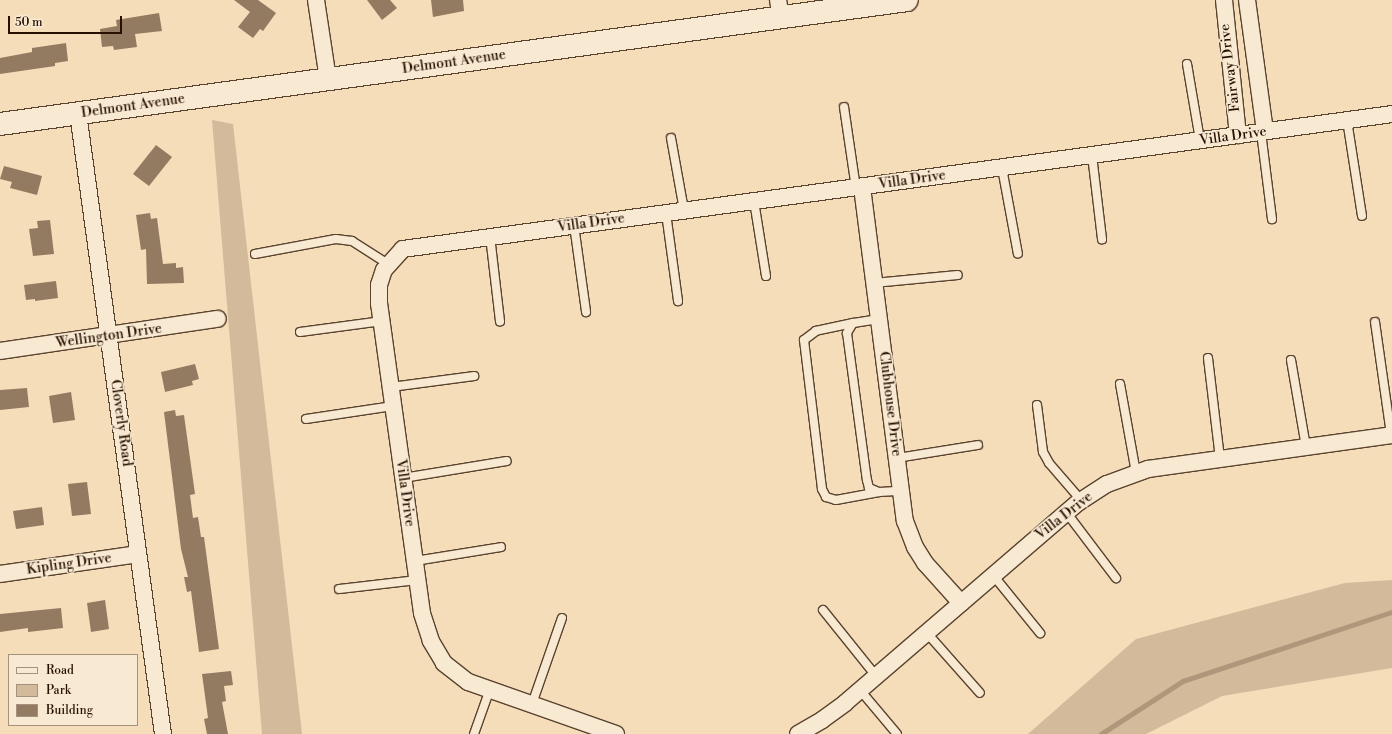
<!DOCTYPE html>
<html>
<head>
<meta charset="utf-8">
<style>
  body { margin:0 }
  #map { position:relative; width:1392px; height:734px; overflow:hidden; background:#f5ddba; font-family:"Libre Bodoni",serif }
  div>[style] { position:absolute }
  .green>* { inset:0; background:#d2ba9a }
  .stream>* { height:4.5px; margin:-2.25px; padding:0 2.25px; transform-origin:2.25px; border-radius:2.25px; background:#af977b }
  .building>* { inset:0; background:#927b61 }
  .roads { filter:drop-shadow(1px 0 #5a432e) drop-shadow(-1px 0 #5a432e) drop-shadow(0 1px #5a432e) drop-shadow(0 -1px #5a432e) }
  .lane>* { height:8px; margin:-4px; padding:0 4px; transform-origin:4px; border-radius:4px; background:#f8e9d2 }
  .street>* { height:16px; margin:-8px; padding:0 8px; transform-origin:8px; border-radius:8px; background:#f8e9d2 }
  .secondary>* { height:22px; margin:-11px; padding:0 11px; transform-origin:11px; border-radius:11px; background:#f8e9d2 }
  span { translate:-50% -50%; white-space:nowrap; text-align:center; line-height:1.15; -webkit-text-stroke:3px #f8e9d2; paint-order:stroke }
  .street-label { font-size:14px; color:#271000 }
  .legend { position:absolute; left:8px; top:654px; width:130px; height:72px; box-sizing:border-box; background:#f8e9d2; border:1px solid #a4927e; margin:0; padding:5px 7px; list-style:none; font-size:12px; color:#271000 }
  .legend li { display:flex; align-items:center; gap:8px; height:20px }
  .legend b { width:20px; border:1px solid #a4927e }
  .scale { position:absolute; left:8px; top:16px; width:114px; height:18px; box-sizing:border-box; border:2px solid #271000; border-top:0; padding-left:5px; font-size:12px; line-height:14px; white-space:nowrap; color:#271000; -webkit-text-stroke:3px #f8e9d2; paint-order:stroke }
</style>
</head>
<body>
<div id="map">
  <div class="green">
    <i style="clip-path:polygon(212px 120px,233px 124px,302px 734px,262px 734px)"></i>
    <i style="clip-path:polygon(1392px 580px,1392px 668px,1222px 696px,1146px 734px,1028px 734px,1136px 639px,1345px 583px)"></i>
  </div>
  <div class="stream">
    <i style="left:1101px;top:734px;width:98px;rotate:-32.9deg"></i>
    <i style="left:1183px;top:681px;width:220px;rotate:-18.3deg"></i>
  </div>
  <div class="building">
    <i style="clip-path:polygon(234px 0,258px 0,276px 13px,263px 31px,260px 29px,253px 38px,238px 27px,250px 12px)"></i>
    <i style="clip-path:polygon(367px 0,390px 0,397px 8px,382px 20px)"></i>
    <i style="clip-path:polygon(431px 0,463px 0,464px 11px,433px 17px)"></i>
    <i style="clip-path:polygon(159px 13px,162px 31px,135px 34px,137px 47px,114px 50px,113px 46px,102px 47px,100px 29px,117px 26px,116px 20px)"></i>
    <i style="clip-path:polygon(66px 43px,68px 61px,55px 63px,55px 66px,0 74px,0 58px,32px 52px,32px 48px)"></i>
    <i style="clip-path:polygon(156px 145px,172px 157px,149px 186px,133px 174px)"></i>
    <i style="clip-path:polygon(4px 166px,42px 176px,37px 195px,10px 188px,12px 182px,0 179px)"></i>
    <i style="clip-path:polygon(150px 213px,151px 219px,157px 218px,163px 264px,176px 263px,176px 268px,183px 267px,184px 283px,147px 284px,146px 249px,141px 250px,136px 215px)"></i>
    <i style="clip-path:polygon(50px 220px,54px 254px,33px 256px,29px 229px,38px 228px,37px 221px)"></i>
    <i style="clip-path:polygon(56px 281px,58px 298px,35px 301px,35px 299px,26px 300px,24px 285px)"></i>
    <i style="clip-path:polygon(195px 364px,199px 379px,192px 381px,193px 385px,165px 392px,161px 372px)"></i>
    <i style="clip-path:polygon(27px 388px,29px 407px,0 410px,0 390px)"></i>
    <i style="clip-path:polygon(71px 392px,75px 420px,53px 423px,49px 396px)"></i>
    <i style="clip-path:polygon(175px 410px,176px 416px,184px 415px,195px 494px,190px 495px,193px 518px,198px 517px,201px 537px,204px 537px,219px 649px,199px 652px,191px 591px,187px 592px,184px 577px,188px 577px,181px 549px,164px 412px)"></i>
    <i style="clip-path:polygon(87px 482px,91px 514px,72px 516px,68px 484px)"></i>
    <i style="clip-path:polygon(42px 507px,44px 525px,16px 529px,13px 511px)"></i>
    <i style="clip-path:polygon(105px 600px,109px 629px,91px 632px,87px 603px)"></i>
    <i style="clip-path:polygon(61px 608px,63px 628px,28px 632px,28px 628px,0 632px,0 614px)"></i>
    <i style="clip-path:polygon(231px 671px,233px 685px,224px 686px,226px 701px,222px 702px,228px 734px,207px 734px,204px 719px,208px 718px,202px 674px)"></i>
  </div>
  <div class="roads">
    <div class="lane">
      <i style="left:1187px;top:64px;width:77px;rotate:80.3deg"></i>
      <i style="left:844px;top:107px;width:82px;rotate:81.6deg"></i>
      <i style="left:1347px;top:120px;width:97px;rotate:81.1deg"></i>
      <i style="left:1261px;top:132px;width:88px;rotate:82.8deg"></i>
      <i style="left:671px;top:138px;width:73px;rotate:79.8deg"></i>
      <i style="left:1092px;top:155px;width:85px;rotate:83.2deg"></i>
      <i style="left:1002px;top:168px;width:87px;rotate:79.5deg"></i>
      <i style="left:754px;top:201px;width:76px;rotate:80.9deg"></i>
      <i style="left:666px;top:213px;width:89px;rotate:82.2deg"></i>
      <i style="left:574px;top:225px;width:88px;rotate:82.1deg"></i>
      <i style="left:490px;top:236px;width:86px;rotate:83.3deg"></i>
      <i style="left:255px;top:254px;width:82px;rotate:-10.5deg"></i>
      <i style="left:336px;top:239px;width:16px;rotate:7deg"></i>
      <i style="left:352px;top:241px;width:43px;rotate:32.6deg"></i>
      <i style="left:874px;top:283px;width:84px;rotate:-5.4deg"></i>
      <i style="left:879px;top:319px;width:26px;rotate:171deg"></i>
      <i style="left:853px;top:323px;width:12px;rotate:121deg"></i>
      <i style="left:847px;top:333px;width:148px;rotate:82.3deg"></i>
      <i style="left:867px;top:480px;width:8px;rotate:76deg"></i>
      <i style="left:869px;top:488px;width:11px;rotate:22deg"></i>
      <i style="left:879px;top:492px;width:22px;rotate:-3deg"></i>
      <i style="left:1375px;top:322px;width:114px;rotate:81.9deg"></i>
      <i style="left:853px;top:323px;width:38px;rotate:168deg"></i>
      <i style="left:816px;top:331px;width:15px;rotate:143deg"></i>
      <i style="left:804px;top:340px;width:150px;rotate:83.1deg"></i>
      <i style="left:822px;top:489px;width:9px;rotate:63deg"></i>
      <i style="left:826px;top:497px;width:10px;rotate:17deg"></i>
      <i style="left:836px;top:500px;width:44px;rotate:-10.5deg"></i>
      <i style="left:300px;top:332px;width:83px;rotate:-7.6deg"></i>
      <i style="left:1208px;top:358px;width:102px;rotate:83.2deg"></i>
      <i style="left:1291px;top:360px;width:88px;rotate:80.2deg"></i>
      <i style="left:1120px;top:384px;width:90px;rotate:79.8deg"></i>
      <i style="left:391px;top:387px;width:84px;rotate:-7.5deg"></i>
      <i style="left:1037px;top:405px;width:47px;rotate:82.7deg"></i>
      <i style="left:1043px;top:452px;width:13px;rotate:61deg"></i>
      <i style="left:1049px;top:463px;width:49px;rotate:49.1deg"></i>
      <i style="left:306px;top:419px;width:88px;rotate:-8.5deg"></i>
      <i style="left:897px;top:458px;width:82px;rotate:-9.1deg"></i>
      <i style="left:403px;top:478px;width:105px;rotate:-9.3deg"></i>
      <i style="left:1066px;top:512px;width:83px;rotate:52.9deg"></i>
      <i style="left:415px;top:561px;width:87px;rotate:-9.2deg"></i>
      <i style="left:993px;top:575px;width:75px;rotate:51deg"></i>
      <i style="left:339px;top:589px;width:79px;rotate:-6.6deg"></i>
      <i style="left:823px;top:610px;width:85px;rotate:51.2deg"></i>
      <i style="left:926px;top:632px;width:81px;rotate:48.5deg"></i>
      <i style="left:860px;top:690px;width:57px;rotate:49.9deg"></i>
      <i style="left:532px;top:704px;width:91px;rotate:-70.8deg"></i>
      <i style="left:474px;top:734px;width:48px;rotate:-70.4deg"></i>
    </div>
    <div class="street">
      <i style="left:316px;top:0;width:80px;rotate:81.4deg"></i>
      <i style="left:778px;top:0;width:17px;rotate:80deg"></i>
      <i style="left:1224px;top:0;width:136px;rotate:84.1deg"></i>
      <i style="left:1247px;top:0;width:132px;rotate:82.2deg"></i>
      <i style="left:78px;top:113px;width:627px;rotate:82.21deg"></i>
      <i style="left:862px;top:187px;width:337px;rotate:82.7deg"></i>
      <i style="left:905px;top:521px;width:28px;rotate:69deg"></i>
      <i style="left:915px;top:547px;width:19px;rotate:58deg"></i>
      <i style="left:925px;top:563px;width:54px;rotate:48deg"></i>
      <i style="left:0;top:351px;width:220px;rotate:-8.4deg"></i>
      <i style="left:0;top:574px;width:139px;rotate:-8.2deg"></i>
      <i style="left:616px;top:734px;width:157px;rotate:-160.6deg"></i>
      <i style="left:468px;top:682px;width:31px;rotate:-142deg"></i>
      <i style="left:444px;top:663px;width:26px;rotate:-121deg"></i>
      <i style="left:431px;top:641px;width:29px;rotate:-108deg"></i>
      <i style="left:422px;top:613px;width:312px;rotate:-97.9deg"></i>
      <i style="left:379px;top:304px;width:19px;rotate:-90deg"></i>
      <i style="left:379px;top:285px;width:16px;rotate:-72deg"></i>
      <i style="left:384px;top:270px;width:28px;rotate:-48deg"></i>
      <i style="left:403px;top:249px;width:998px;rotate:-7.77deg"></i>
      <i style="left:798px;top:734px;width:28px;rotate:-30deg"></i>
      <i style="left:822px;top:720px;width:29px;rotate:-36deg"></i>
      <i style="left:845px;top:703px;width:308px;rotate:-40.7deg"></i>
      <i style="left:1079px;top:502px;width:33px;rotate:-33deg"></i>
      <i style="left:1107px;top:484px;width:44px;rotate:-20.1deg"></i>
      <i style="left:1148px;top:469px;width:246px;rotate:-7.9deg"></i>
    </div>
    <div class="secondary">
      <i style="left:0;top:124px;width:915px;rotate:-7.78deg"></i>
    </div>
  </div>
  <div class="street-label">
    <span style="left:454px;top:62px;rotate:-8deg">Delmont Avenue</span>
    <span style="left:1230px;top:68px;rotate:-97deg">Fairway Drive</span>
    <span style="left:133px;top:106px;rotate:-8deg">Delmont Avenue</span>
    <span style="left:1233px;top:136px;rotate:-8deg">Villa Drive</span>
    <span style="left:912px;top:180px;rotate:-8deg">Villa Drive</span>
    <span style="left:591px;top:223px;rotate:-8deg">Villa Drive</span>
    <span style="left:109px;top:336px;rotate:-8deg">Wellington Drive</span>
    <span style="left:890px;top:404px;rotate:83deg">Clubhouse Drive</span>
    <span style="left:121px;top:423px;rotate:82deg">Cloverly Road</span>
    <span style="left:405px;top:493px;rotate:82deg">Villa Drive</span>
    <span style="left:1064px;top:516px;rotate:-38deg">Villa Drive</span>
    <span style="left:69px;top:564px;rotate:-8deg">Kipling Drive</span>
  </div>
  <ul class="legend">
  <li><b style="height:5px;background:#f8e9d2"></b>Road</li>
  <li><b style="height:11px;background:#d2ba9a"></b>Park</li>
  <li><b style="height:11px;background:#927b61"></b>Building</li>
  </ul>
  <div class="scale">50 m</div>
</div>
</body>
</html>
